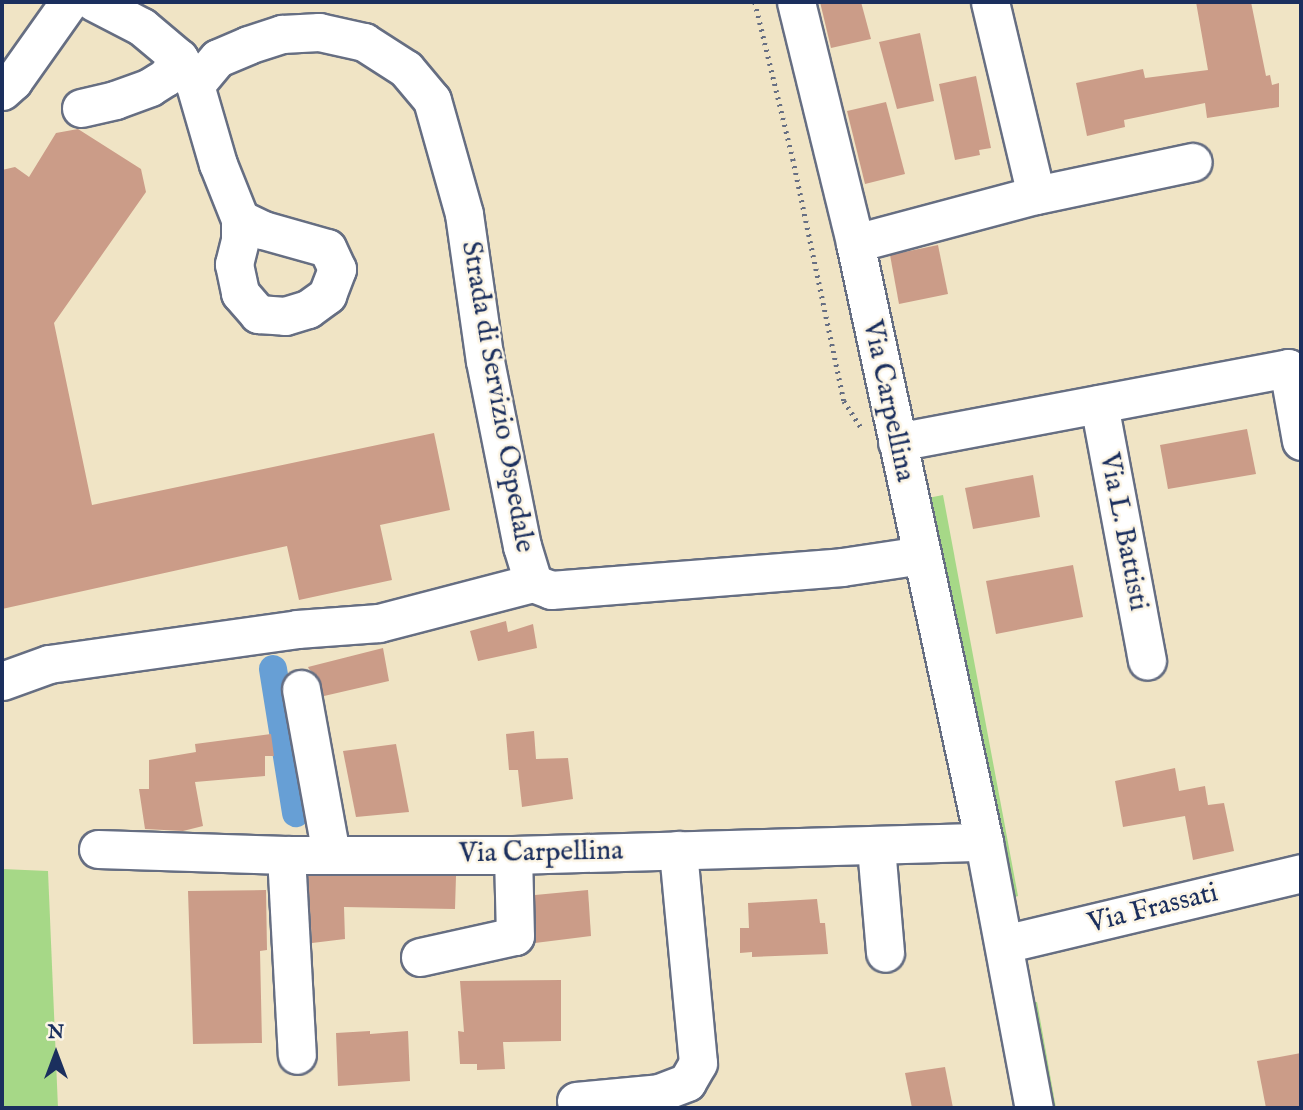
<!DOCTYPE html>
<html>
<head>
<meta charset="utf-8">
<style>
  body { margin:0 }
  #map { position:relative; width:1303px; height:1110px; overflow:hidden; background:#f0e4c5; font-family:"IM FELL English",serif }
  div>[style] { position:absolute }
  .green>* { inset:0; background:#a6d887 }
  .canal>* { height:28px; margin:-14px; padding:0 14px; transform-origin:14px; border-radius:14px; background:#679fd5 }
  .building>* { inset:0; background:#cb9c88 }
  .path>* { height:4.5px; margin-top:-2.25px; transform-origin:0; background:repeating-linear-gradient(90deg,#666e82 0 2px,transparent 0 7px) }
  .roads { filter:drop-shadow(2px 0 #666e82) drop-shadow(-2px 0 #666e82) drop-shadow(0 2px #666e82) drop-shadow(0 -2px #666e82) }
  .minor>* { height:37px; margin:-18.5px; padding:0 18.5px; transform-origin:18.5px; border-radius:18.5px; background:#fff }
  span { translate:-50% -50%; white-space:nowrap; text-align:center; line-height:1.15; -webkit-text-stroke:5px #fcf5e5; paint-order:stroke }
  .street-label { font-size:28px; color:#1b2f5e }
  .frame { position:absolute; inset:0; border:4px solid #1b2f5e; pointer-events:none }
  .north { position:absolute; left:21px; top:1019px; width:70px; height:70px; -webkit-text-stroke:5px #fcf5e5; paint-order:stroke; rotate:0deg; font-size:19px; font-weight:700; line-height:28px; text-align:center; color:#1b2f5e }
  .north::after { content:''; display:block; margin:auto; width:24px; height:32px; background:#1b2f5e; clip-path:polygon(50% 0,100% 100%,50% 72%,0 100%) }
</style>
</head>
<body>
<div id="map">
  <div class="green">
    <i style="clip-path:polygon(943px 495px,1018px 896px,1012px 898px,923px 499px)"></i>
    <i style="clip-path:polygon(2px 869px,48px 871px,58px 1108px,2px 1108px)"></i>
    <i style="clip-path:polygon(1037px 1002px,1056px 1108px,1050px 1108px,1031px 1003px)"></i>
  </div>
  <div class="canal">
    <i style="left:273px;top:669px;width:146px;rotate:80.9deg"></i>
  </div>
  <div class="building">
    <i style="clip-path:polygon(820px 2px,861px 2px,871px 39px,831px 48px)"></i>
    <i style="clip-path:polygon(1196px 2px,1251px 2px,1266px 76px,1270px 75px,1272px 85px,1279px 83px,1279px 107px,1207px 118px,1205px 103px,1124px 120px,1125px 127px,1087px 136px,1076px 83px,1143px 69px,1145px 78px,1208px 70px)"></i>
    <i style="clip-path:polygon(920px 33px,934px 101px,897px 109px,879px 42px)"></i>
    <i style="clip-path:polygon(976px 76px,991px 148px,979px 150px,980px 155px,955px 160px,939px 84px)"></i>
    <i style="clip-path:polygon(886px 102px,905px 174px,865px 184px,847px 111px)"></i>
    <i style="clip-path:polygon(78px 129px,141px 169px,146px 192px,54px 323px,92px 505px,434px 433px,450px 510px,380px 525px,392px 580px,299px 600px,287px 546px,2px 609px,2px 170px,15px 167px,29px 177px,56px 133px)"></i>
    <i style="clip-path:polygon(938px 245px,948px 294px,899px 304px,890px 255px)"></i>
    <i style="clip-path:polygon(1247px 429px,1256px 474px,1168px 489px,1160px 445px)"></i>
    <i style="clip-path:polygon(1033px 475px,1040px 517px,973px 529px,965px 488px)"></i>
    <i style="clip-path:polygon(1073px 565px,1083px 617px,996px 634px,986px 581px)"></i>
    <i style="clip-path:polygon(506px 621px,508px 632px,533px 624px,537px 648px,478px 661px,470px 631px)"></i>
    <i style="clip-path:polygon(383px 648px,389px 681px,324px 696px,317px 676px,309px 669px,308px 667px)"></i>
    <i style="clip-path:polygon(534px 731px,536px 759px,568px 758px,573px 799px,522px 807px,518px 770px,509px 770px,506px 734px)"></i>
    <i style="clip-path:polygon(271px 734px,274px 756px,265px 756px,265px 776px,195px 782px,203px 826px,183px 831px,145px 829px,139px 789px,149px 789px,149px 760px,196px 752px,195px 744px)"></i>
    <i style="clip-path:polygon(396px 744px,409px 812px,356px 817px,343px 751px)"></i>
    <i style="clip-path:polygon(1175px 768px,1179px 791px,1205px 786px,1208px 805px,1224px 803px,1234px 851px,1193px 860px,1185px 816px,1123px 827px,1115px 781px)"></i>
    <i style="clip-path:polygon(308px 876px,456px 876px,455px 909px,344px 907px,345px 939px,312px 943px)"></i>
    <i style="clip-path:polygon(266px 890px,267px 950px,260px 951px,262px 1043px,193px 1044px,188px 891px)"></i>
    <i style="clip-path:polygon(588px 890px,591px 936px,535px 943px,535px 895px)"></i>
    <i style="clip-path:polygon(817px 899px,820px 923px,825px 923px,828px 954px,752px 957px,752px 952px,740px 953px,740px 928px,749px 928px,748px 903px)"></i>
    <i style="clip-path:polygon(561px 980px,561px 1041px,503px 1042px,505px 1069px,477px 1070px,477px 1064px,460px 1064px,458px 1031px,464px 1032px,460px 981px)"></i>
    <i style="clip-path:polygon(370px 1031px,370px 1034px,408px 1031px,410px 1081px,338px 1086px,336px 1033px)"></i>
    <i style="clip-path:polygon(1301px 1053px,1301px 1108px,1266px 1108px,1257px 1061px)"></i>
    <i style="clip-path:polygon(945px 1067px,953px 1108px,912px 1108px,905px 1073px)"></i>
  </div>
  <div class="path">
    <i style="left:755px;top:2px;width:162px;rotate:76.4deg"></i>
    <i style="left:793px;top:159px;width:247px;rotate:78.1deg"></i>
    <i style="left:844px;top:401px;width:33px;rotate:57deg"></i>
  </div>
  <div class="roads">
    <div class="minor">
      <i style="left:94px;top:2px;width:54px;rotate:27.5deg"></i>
      <i style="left:142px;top:27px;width:48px;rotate:40deg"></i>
      <i style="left:179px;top:58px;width:31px;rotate:59deg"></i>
      <i style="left:195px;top:85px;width:82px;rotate:73.8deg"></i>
      <i style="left:218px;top:164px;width:59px;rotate:68.2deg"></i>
      <i style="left:240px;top:219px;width:21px;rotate:90deg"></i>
      <i style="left:240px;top:240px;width:25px;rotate:104deg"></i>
      <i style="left:234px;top:264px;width:30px;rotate:78deg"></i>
      <i style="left:240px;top:293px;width:28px;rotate:49deg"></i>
      <i style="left:258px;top:314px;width:27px;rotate:4deg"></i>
      <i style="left:285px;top:316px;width:24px;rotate:-17deg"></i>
      <i style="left:308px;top:309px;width:24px;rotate:-36deg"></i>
      <i style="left:327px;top:295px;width:28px;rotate:-69deg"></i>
      <i style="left:337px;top:269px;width:23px;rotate:-115deg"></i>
      <i style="left:327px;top:248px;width:66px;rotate:-164.3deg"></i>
      <i style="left:263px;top:230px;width:25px;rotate:-154deg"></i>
      <i style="left:796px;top:2px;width:248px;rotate:76.2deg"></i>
      <i style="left:855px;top:243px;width:613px;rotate:77.85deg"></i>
      <i style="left:984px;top:842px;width:271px;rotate:79.4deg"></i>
      <i style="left:990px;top:2px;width:198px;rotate:76.6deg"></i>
      <i style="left:195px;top:85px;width:35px;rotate:-50deg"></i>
      <i style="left:218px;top:58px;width:33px;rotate:-23deg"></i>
      <i style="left:248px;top:45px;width:36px;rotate:-18deg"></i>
      <i style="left:282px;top:34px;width:37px;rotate:-3deg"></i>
      <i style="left:319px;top:32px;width:46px;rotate:12.5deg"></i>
      <i style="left:364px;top:42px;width:50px;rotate:32.7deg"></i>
      <i style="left:406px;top:69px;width:40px;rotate:50deg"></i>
      <i style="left:432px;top:100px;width:118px;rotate:74.3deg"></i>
      <i style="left:464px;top:214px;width:148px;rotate:81.9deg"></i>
      <i style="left:485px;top:361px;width:189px;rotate:78.7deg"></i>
      <i style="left:522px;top:546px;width:39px;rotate:73deg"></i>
      <i style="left:533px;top:583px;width:19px;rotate:21deg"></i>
      <i style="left:551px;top:590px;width:292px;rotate:-4.5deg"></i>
      <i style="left:842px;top:567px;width:81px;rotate:-8.5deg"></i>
      <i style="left:2px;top:91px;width:15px;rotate:-42deg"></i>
      <i style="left:13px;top:81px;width:97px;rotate:-54.7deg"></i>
      <i style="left:81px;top:108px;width:35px;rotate:-13deg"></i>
      <i style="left:115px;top:100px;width:37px;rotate:-20deg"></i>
      <i style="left:150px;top:87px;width:19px;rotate:-32deg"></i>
      <i style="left:166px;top:77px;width:23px;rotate:-56deg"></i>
      <i style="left:855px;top:243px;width:187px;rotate:-14.9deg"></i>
      <i style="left:1036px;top:195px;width:160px;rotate:-11.9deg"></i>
      <i style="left:1099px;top:404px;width:261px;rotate:79.4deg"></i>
      <i style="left:897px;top:442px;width:398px;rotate:-10.7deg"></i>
      <i style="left:1288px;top:368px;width:74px;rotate:79.9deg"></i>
      <i style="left:2px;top:681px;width:50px;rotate:-19.9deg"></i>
      <i style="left:49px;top:664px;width:250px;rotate:-8deg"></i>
      <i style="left:297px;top:629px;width:82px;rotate:-4.2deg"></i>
      <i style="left:379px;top:623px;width:159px;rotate:-14.6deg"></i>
      <i style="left:301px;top:689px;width:168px;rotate:79.7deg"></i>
      <i style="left:876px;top:847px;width:106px;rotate:85.1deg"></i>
      <i style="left:98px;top:849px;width:188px;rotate:1.8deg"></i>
      <i style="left:286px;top:855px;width:227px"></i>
      <i style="left:513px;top:855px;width:471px;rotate:-1.6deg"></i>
      <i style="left:286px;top:855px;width:200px;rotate:86.9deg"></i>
      <i style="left:1004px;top:944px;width:305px;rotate:-13.4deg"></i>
      <i style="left:420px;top:957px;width:97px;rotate:-12.5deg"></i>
      <i style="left:515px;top:936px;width:81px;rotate:-91.4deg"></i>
      <i style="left:576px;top:1101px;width:83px;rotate:-5.5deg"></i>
      <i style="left:659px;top:1093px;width:30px;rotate:-21deg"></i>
      <i style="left:687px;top:1082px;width:22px;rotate:-60deg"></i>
      <i style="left:698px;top:1063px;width:214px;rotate:-95.4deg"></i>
    </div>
  </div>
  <div class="street-label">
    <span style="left:497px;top:397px;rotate:80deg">Strada di Servizio Ospedale</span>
    <span style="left:888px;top:401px;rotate:78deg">Via Carpellina</span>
    <span style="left:1123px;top:532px;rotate:79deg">Via L. Battisti</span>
    <span style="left:541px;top:853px;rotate:-1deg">Via Carpellina</span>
    <span style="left:1153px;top:909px;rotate:-14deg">Via Frassati</span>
  </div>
  <div class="frame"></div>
  <div class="north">N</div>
</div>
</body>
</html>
